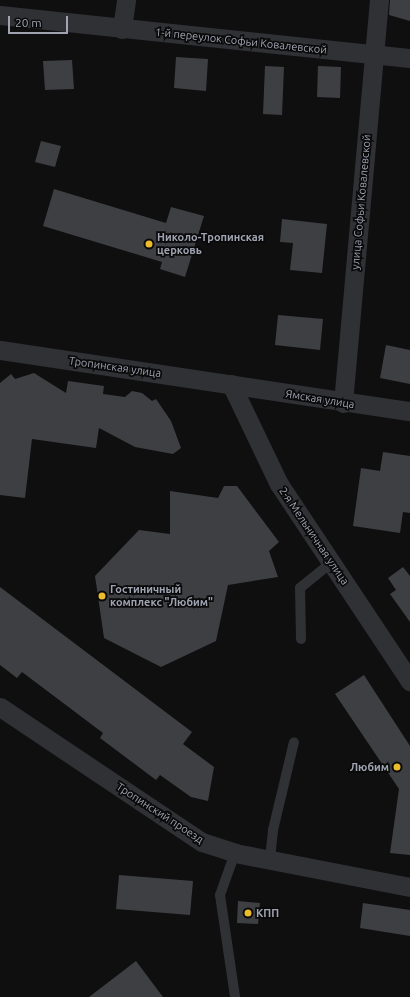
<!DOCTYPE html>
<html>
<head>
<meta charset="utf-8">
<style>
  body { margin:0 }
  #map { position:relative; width:410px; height:997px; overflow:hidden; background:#0f0f10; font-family:Ubuntu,sans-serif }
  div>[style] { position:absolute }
  .building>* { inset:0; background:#3e3f43 }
  .service>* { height:10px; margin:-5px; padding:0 5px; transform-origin:5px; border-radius:5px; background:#303135 }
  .minor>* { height:19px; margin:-9.5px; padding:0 9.5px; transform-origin:9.5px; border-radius:9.5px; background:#303135 }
  .dots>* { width:11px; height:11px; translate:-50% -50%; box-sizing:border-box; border:2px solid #0a0a0b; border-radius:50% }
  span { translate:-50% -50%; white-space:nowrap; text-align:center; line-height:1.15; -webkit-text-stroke:3.5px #0a0a0b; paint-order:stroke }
  .street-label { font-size:11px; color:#a0a4b1 }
  .poi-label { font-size:11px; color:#a0a4b1; font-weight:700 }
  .left { translate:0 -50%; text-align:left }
  .right { translate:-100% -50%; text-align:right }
  .scale { position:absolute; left:8px; top:16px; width:60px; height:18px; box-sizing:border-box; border:2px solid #a0a4b1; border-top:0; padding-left:5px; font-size:12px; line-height:14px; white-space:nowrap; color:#a0a4b1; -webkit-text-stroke:3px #0a0a0b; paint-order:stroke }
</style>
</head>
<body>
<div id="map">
  <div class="building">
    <i style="clip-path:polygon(390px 0,410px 0,410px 21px,389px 15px)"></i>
    <i style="clip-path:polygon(176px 57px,208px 59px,206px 91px,174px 88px)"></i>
    <i style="clip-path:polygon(72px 60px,74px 89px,45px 90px,43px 61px)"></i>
    <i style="clip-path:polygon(265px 66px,284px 67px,282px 115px,263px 114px)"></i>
    <i style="clip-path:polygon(318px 66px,341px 67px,340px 98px,317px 97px)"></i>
    <i style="clip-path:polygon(41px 141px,61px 146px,55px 167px,35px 162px)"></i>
    <i style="clip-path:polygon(54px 189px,166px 223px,171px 207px,204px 216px,185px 277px,160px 269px,162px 262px,43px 226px)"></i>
    <i style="clip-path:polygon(282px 219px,327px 224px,322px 273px,290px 270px,293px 243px,280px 242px)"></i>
    <i style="clip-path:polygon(278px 315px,323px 319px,320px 350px,275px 345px)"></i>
    <i style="clip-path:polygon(386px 345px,410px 350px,410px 384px,380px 378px)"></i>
    <i style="clip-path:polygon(34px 373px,66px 393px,68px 381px,104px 386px,103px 394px,125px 397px,132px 391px,142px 393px,152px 401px,156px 399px,171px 421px,181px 448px,173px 454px,135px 447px,99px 428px,96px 448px,32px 439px,25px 498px,0 495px,0 383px,11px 374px,15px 379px)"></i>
    <i style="clip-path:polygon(383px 452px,410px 456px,410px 513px,403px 512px,400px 533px,353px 526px,361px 468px,380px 471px)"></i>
    <i style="clip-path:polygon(224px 486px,237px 486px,279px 542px,269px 551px,278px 577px,228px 585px,216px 641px,161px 667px,104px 638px,95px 576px,139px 530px,170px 534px,170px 491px,218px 498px)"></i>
    <i style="clip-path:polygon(403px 567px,410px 576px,410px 622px,390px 594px,396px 590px,388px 578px)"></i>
    <i style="clip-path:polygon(0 587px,192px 732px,183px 744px,214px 767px,208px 801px,191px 797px,160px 775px,156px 780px,100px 738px,103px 733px,22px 672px,17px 678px,0 665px)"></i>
    <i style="clip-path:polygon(364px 675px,410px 746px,410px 855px,390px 853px,399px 789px,335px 694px)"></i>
    <i style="clip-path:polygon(119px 875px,193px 881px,190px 915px,116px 909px)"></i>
    <i style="clip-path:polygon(238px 901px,260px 903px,258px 924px,237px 923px)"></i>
    <i style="clip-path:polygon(363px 903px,410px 910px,410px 936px,360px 928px)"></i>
    <i style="clip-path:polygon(136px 961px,163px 997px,89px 997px)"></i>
  </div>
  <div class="service">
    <i style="left:301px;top:639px;width:51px;rotate:-91.1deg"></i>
    <i style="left:300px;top:588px;width:41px;rotate:-39.1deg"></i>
    <i style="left:235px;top:853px;width:45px;rotate:109.7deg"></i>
    <i style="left:220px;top:895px;width:103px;rotate:81.6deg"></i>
    <i style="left:270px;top:859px;width:29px;rotate:-84deg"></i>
    <i style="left:273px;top:830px;width:90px;rotate:-76.6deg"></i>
  </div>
  <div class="minor">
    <i style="left:0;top:15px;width:412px;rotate:6deg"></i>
    <i style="left:122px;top:29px;width:29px;rotate:-82deg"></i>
    <i style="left:0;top:350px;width:415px;rotate:8.5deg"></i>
    <i style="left:231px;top:384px;width:111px;rotate:64.4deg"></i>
    <i style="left:279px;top:484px;width:237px;rotate:56.4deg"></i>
    <i style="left:343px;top:403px;width:405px;rotate:-84.9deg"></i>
    <i style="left:0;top:707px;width:243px;rotate:33.8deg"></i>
    <i style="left:202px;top:842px;width:35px;rotate:18deg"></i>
    <i style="left:235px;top:853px;width:178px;rotate:11deg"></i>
  </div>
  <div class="dots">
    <i style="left:149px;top:244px;background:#edbc2a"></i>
    <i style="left:102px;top:596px;background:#edbc2a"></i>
    <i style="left:397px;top:767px;background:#edbc2a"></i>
    <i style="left:248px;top:913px;background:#edbc2a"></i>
  </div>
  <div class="street-label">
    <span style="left:241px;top:41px;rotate:6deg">1-й переулок Софьи Ковалевской</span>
    <span style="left:361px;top:202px;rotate:-85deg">улица Софьи Ковалевской</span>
    <span style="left:115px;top:367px;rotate:8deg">Тропинская улица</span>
    <span style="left:320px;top:399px;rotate:9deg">Ямская улица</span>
    <span style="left:314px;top:536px;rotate:56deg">2-я Мельничная улица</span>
    <span style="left:160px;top:813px;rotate:33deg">Тропинский проезд</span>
  </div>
  <div class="poi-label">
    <span class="left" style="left:157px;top:244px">Николо-Тропинская<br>церковь</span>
    <span class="left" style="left:110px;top:596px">Гостиничный<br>комплекс "Любим"</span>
    <span class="right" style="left:389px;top:767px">Любим</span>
    <span class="left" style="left:256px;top:913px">КПП</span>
  </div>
  <div class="scale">20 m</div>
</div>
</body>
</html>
